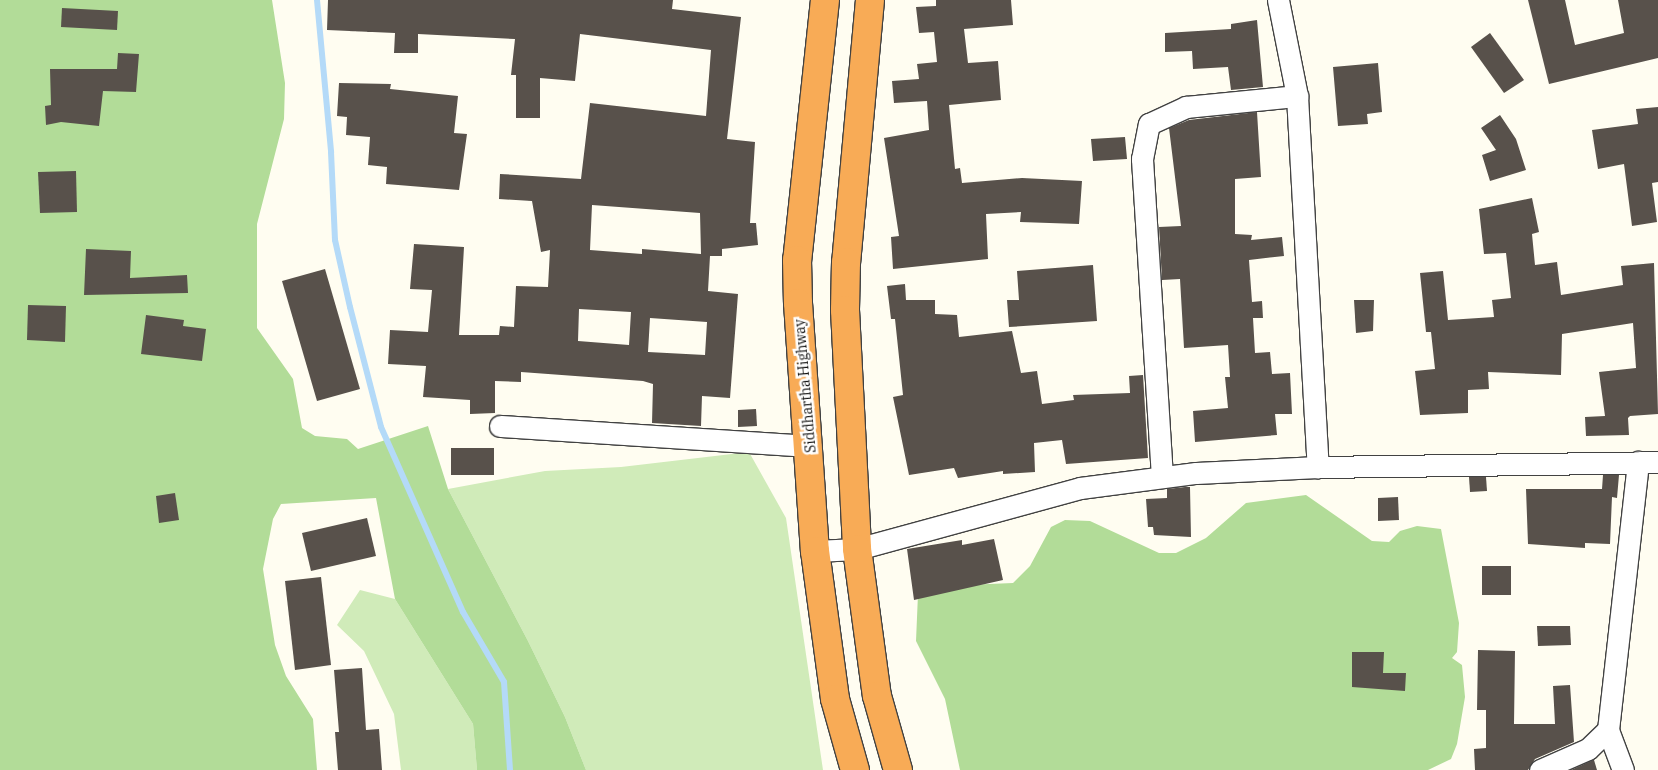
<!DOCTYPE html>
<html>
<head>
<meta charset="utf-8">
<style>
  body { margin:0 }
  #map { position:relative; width:1658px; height:770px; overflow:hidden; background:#fffdf1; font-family:"IBM Plex Serif",serif }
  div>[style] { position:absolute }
  .green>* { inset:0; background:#d0ebb9 }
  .forest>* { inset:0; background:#b2dc98 }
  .stream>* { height:6px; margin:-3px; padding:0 3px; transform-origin:3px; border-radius:3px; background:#b4daf8 }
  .building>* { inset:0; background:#58514b }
  .roads { filter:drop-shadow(1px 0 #424242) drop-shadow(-1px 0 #424242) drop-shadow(0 1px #424242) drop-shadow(0 -1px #424242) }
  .street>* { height:21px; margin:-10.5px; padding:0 10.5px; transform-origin:10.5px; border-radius:10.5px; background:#fff }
  .highway>* { height:28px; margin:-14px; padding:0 14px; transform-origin:14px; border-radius:14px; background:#f8ab56 }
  span { translate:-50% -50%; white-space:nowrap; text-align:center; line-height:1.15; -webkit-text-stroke:5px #fff; paint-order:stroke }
  .street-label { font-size:14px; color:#0f0f0f }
</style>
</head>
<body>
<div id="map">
  <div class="green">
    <i style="clip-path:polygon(749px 452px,786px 518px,823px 770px,586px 770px,565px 717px,528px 641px,448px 489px,545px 471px,621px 467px)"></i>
    <i style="clip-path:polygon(360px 590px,395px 599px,473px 724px,477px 770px,401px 770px,394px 714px,364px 651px,337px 625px)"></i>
  </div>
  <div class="forest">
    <i style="clip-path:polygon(0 0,272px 0,285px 83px,284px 119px,257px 224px,257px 328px,293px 379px,302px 428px,315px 436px,347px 439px,358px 449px,428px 426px,448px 489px,528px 641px,565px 717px,586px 770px,477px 770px,473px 724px,395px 599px,376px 498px,281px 504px,273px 519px,263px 569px,275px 645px,286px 676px,313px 719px,317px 770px,0 770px)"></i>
    <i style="clip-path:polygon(1306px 495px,1372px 541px,1389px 542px,1400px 531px,1417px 526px,1441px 529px,1459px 623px,1457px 652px,1452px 658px,1462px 665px,1465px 697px,1457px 744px,1451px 759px,1428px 770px,960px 770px,945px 699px,916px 641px,918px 594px,942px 586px,1013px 583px,1030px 566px,1051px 527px,1065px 520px,1090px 521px,1159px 553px,1176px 553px,1206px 538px,1246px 503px)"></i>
  </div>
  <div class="stream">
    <i style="left:317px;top:0;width:153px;rotate:84.7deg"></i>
    <i style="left:331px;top:152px;width:88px;rotate:87.4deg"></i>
    <i style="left:335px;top:240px;width:69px;rotate:77.4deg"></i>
    <i style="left:350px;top:307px;width:124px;rotate:75.5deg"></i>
    <i style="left:381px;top:427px;width:202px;rotate:66.1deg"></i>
    <i style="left:463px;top:612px;width:81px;rotate:59.6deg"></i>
    <i style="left:504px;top:682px;width:88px;rotate:86.1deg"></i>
  </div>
  <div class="building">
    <i style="clip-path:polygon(evenodd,328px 0,673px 0,672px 9px,741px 17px,727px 139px,755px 142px,750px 223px,756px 223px,758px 245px,722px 249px,722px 256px,710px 256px,708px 291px,738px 294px,730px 398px,702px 396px,701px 426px,652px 423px,653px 384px,643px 381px,521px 372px,521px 382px,495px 381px,495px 413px,470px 414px,470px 400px,423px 397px,426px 366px,388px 364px,390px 330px,428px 332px,432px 290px,410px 289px,414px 244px,464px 247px,459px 335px,499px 335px,500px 326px,514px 327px,516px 286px,548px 287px,550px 250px,541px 252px,532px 201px,499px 199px,500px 174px,581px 179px,590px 103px,706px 116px,711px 50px,580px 34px,575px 81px,540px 78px,540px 118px,516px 118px,516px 75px,511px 75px,515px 39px,418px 34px,418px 53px,394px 53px,395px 33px,327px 30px,328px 0,592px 205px,700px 213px,701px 254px,642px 249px,642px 254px,590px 250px,592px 205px,328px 0,579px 309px,631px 312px,629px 345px,578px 341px,579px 309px,328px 0,650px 318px,707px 322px,705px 355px,648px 352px,650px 318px)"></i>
    <i style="clip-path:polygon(936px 0,1011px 0,1013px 25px,964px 29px,968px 63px,998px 61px,1001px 100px,949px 105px,955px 169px,960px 168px,962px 183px,1022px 178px,1082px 181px,1079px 224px,1020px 222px,1021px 212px,986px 214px,988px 259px,893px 269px,891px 237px,899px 236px,884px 138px,929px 130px,927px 101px,894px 103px,892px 81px,919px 79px,917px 64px,937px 62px,934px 32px,919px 33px,916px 7px,936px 6px)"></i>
    <i style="clip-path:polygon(1528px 0,1565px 0,1575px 45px,1624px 33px,1618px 0,1658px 0,1658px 58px,1549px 84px)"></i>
    <i style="clip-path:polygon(62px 8px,118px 11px,117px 30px,61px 27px)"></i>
    <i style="clip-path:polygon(1257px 20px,1263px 87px,1231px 90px,1228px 67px,1193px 69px,1192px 51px,1165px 52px,1165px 33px,1231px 29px,1231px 24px)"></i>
    <i style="clip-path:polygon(1490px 33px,1524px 80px,1504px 93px,1471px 47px)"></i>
    <i style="clip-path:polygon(118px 53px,139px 54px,136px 92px,103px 91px,99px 126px,61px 122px,46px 125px,45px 106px,51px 105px,50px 69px,117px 69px)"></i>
    <i style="clip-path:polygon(1378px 63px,1382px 112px,1367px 114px,1368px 124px,1338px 126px,1333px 67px)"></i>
    <i style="clip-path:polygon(339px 83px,391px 84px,390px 89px,458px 96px,454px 133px,467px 134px,459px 190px,386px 184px,387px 167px,368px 165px,370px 137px,346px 135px,347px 117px,337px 116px)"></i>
    <i style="clip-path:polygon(1658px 107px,1658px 182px,1652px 183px,1657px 222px,1632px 226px,1624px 164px,1598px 169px,1592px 130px,1638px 124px,1636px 109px)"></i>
    <i style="clip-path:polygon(1257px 112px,1261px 177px,1235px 179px,1235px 234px,1252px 235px,1251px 240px,1282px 237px,1284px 256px,1249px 260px,1252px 302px,1262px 301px,1263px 318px,1253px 318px,1255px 353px,1270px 352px,1272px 374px,1290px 373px,1292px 414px,1275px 414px,1277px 435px,1195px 442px,1193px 411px,1228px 408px,1225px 377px,1230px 377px,1228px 345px,1184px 348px,1180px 279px,1162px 280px,1159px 227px,1181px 226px,1169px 128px,1189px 120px)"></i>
    <i style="clip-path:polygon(1500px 115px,1516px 139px,1526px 170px,1490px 181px,1482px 155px,1496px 150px,1481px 128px)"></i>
    <i style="clip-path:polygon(1125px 137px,1127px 159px,1093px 161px,1091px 139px)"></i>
    <i style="clip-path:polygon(76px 171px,77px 212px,40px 213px,38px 172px)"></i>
    <i style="clip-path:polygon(1532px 198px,1539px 232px,1532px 234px,1535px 265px,1557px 262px,1561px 295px,1623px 285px,1621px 266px,1654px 263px,1658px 414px,1630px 416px,1628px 418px,1629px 435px,1586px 436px,1585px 417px,1605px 416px,1599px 372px,1636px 368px,1633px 323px,1562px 334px,1561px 375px,1488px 372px,1489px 389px,1468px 390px,1468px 413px,1420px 415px,1415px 371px,1435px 369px,1431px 332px,1426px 332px,1420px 273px,1443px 271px,1448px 320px,1494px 317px,1492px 300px,1511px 298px,1506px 253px,1484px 254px,1479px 209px)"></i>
    <i style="clip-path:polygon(86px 249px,131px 251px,130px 278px,187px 275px,188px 293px,84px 295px)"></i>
    <i style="clip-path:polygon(1093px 265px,1097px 321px,1009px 327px,1007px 300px,1019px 300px,1017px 271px)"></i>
    <i style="clip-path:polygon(325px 269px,360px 389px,317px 401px,282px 281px)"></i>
    <i style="clip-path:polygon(905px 284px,906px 300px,935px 300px,935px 314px,957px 315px,959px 337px,1012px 331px,1021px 373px,1037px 371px,1042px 404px,1074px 400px,1073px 395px,1130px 393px,1129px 376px,1143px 375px,1148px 458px,1066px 464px,1062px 440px,1034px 443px,1035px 472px,1003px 474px,1003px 471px,958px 478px,954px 468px,909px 475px,893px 397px,903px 395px,895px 319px,891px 319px,887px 286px)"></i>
    <i style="clip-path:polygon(1354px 300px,1374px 300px,1373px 331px,1356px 333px)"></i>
    <i style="clip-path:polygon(28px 305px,66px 306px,65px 342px,27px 340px)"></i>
    <i style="clip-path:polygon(146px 315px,184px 320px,183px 326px,206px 329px,202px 361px,141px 354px)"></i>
    <i style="clip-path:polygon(756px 409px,757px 426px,738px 427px,738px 410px)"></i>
    <i style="clip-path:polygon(451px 448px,494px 448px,494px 475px,451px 475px)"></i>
    <i style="clip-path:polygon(1603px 475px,1619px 475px,1617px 498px,1612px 497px,1610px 544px,1585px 543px,1585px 548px,1528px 544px,1526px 489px,1602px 489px)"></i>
    <i style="clip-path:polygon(1469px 477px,1486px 477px,1487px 491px,1470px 492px)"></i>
    <i style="clip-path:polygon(1185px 487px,1190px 487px,1191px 537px,1154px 535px,1153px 527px,1148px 527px,1146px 499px,1167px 498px,1167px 489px)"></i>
    <i style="clip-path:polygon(175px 493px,179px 520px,159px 523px,156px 496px)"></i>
    <i style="clip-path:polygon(1398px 497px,1399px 520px,1378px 521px,1378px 498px)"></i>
    <i style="clip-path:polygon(367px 518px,376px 556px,311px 571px,302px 533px)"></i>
    <i style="clip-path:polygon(994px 539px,1003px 580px,914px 600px,907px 549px,962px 540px,962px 545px)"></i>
    <i style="clip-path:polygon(1482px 566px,1511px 566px,1511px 595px,1482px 595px)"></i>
    <i style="clip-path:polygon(321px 577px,331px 665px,295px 670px,285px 581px)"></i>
    <i style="clip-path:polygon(1537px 626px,1570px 626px,1571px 645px,1538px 646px)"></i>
    <i style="clip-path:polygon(1478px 650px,1515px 651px,1514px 724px,1555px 724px,1553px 686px,1570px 685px,1574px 742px,1535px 759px,1528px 770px,1475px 770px,1474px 749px,1486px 748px,1486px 710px,1477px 710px)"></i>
    <i style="clip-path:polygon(1352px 652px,1384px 652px,1383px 673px,1406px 673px,1405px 691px,1352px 687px)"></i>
    <i style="clip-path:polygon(362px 668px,366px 730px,379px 729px,382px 770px,338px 770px,335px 732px,339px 732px,334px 670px)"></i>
    <i style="clip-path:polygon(1594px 760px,1597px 770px,1571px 770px,1593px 760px)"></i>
  </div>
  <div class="roads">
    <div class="street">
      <i style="left:1278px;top:0;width:98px;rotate:78.8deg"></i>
      <i style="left:1297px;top:96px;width:372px;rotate:86.8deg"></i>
      <i style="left:1318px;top:467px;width:340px;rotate:-0.8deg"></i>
      <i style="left:500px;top:426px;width:311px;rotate:3.7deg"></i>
      <i style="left:1162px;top:477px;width:319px;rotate:-93.6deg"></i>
      <i style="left:1142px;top:159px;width:36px;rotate:-79deg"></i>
      <i style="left:1149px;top:124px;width:41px;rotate:-24.7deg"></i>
      <i style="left:1186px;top:107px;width:112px;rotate:-5.7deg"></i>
      <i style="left:815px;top:551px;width:42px;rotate:-2.7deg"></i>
      <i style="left:857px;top:549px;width:231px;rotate:-15.3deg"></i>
      <i style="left:1080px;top:488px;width:117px;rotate:-7.4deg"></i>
      <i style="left:1196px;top:473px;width:122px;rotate:-2.8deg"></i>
      <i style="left:1540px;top:770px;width:52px;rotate:-23.6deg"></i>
      <i style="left:1588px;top:749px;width:28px;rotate:-44deg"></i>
      <i style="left:1623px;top:770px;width:43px;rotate:-110.6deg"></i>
      <i style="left:1608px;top:730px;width:270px;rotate:-83.6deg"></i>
    </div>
    <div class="highway">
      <i style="left:825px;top:0;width:262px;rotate:96.1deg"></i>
      <i style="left:797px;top:260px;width:43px;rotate:88.7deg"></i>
      <i style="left:798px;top:303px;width:249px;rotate:86.1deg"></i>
      <i style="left:815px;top:551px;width:149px;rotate:82.3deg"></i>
      <i style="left:835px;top:699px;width:74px;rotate:74.3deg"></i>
      <i style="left:870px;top:0;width:263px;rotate:95.2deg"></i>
      <i style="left:846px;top:262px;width:48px;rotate:91.2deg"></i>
      <i style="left:845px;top:310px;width:239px;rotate:87.1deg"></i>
      <i style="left:857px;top:549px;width:148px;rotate:82.3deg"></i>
      <i style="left:877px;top:696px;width:77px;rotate:74.2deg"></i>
    </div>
  </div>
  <div class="street-label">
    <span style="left:805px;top:386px;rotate:-95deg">Siddhartha Highway</span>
  </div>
</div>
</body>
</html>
